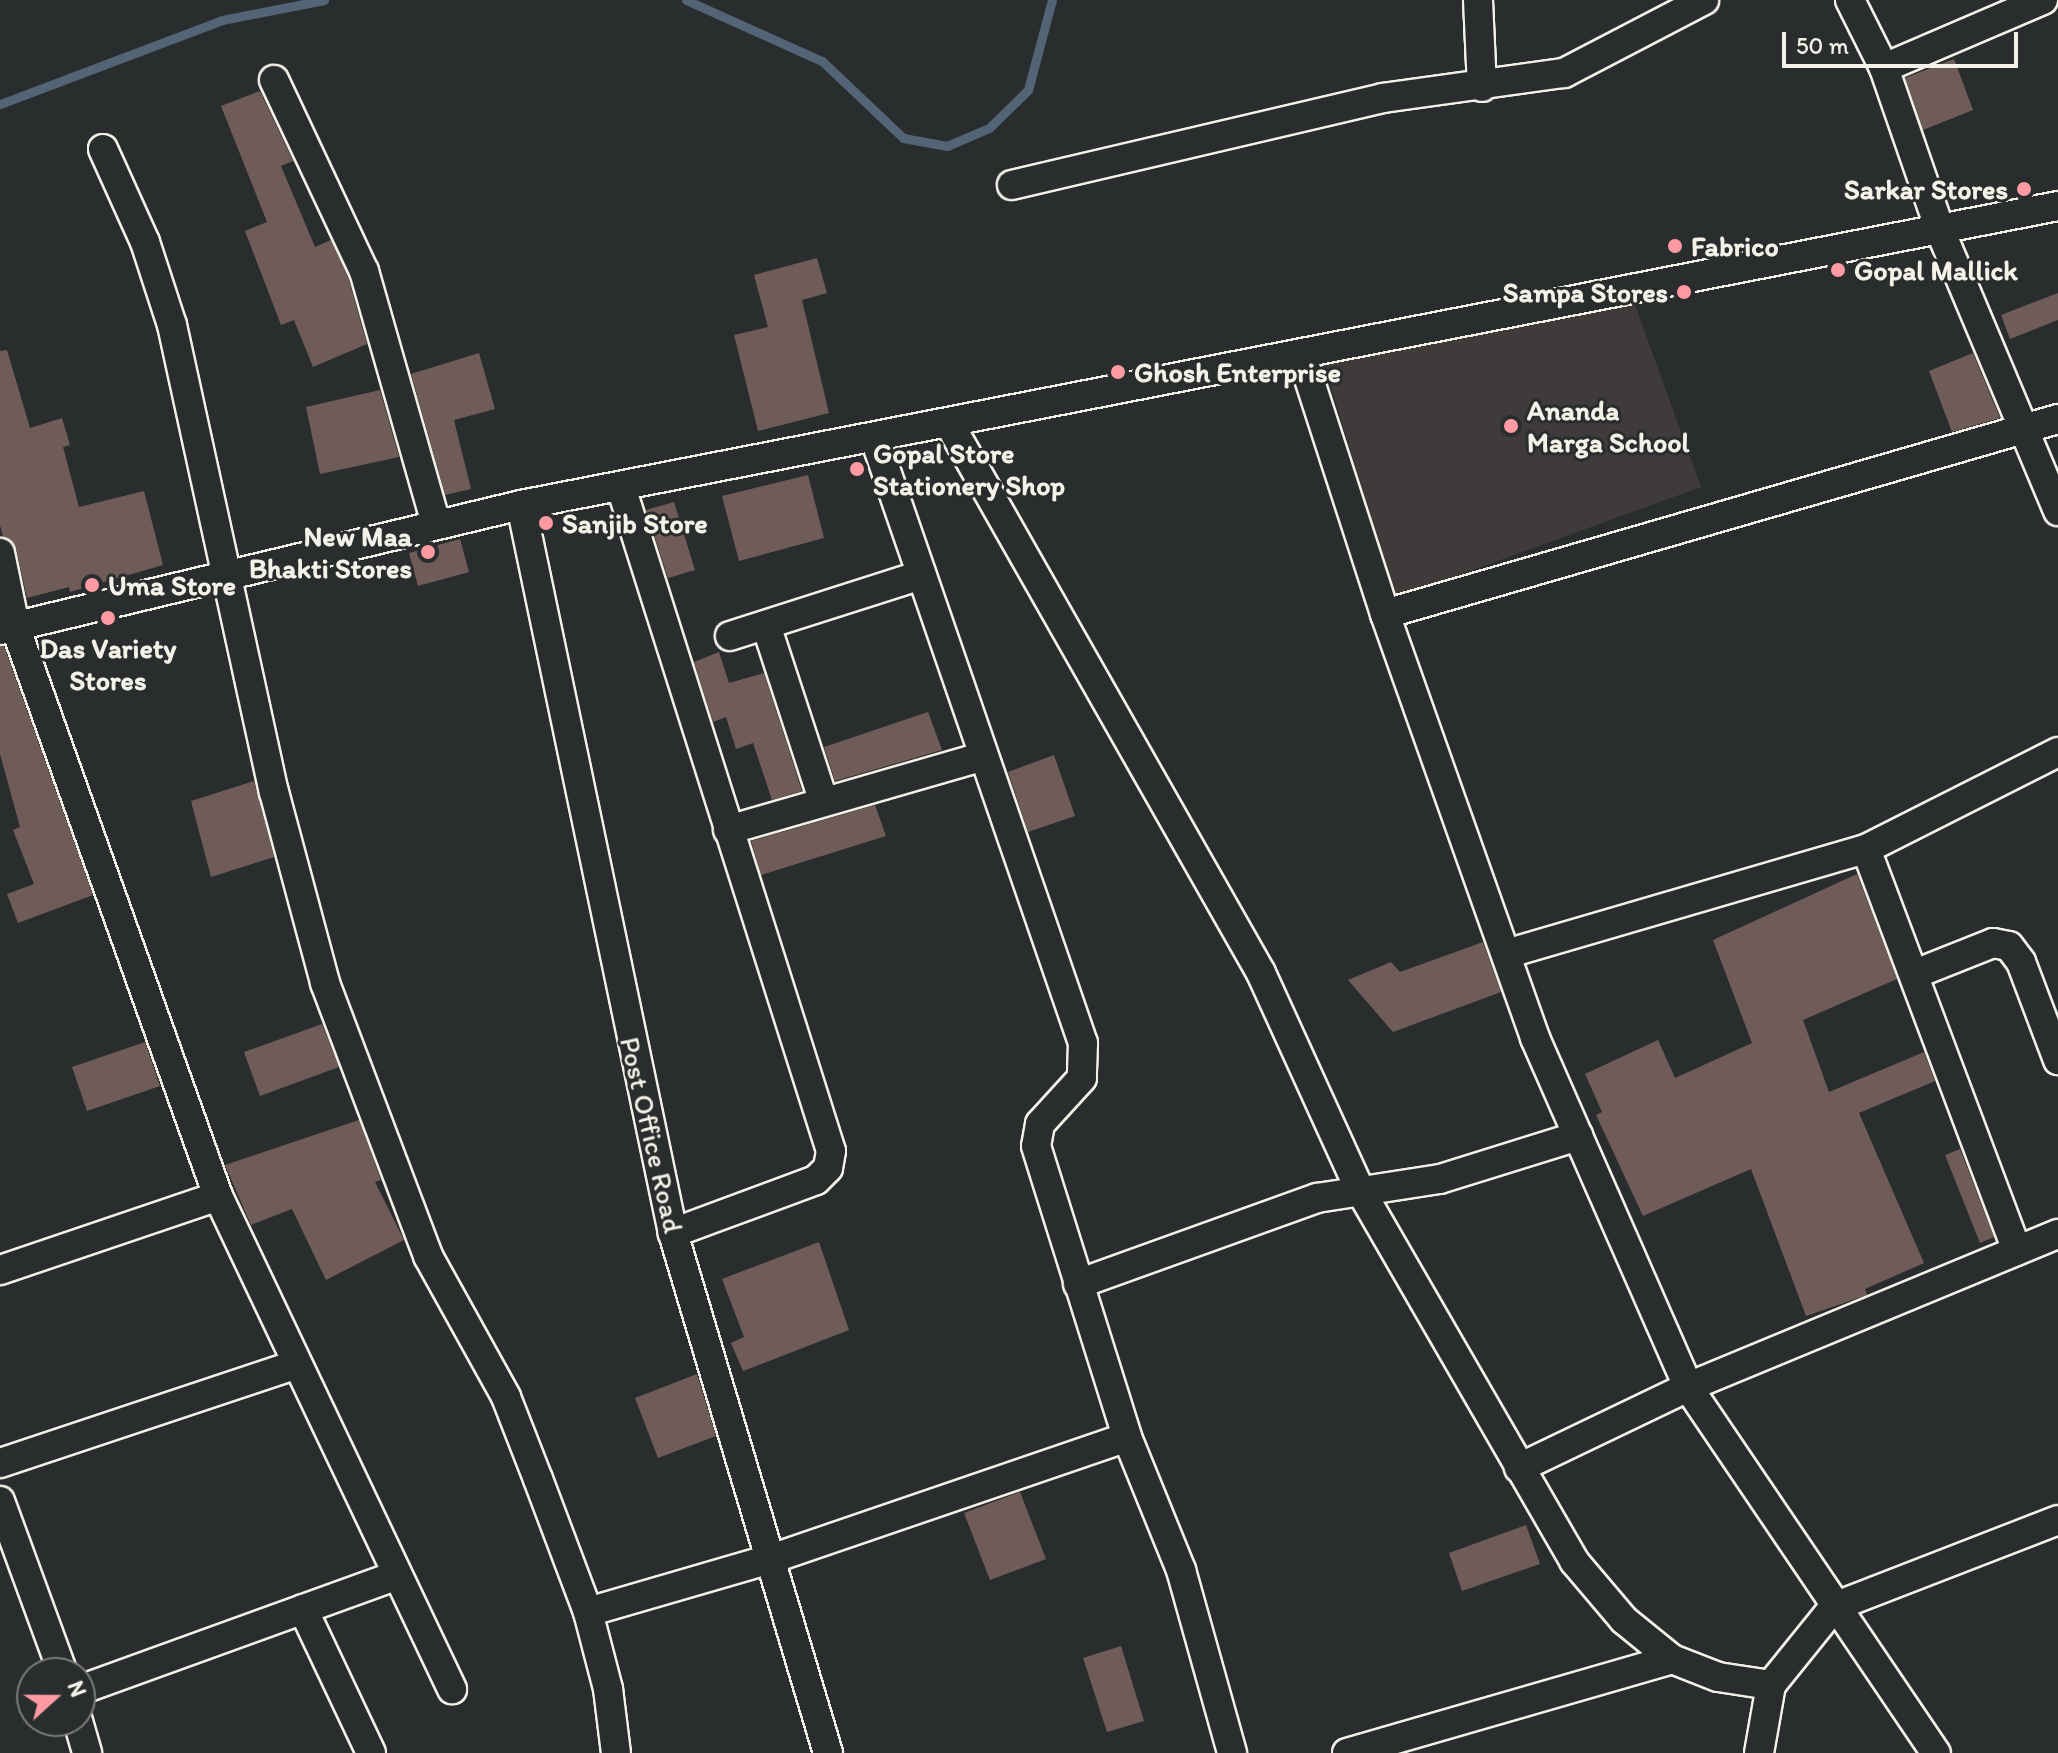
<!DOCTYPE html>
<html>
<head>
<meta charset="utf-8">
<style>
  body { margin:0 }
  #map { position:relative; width:2058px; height:1753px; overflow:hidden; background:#2a2d2e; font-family:Itim,sans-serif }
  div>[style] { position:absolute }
  .built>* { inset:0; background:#3f3b3b }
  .stream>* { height:9px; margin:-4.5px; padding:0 4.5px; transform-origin:4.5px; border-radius:4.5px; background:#526475 }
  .building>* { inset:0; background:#6f5c59 }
  .roads { filter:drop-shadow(2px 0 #f4f1e8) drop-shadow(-2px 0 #f4f1e8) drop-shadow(0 2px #f4f1e8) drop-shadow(0 -2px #f4f1e8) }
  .minor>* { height:28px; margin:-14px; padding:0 14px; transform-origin:14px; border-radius:14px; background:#2a2d2e }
  .dots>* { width:22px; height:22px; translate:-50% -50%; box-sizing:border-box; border:4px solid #2a2d2e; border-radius:50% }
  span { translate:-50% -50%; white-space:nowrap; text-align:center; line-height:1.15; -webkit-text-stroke:6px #2a2d2e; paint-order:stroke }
  .poi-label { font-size:28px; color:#f4f1e8; font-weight:700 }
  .right { translate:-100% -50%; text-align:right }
  .left { translate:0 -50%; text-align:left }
  .street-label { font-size:28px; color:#f4f1e8 }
  .north { position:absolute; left:16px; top:1657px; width:80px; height:80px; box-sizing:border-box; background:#2a2d2e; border:2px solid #7b7b78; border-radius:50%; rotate:69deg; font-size:22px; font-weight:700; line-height:32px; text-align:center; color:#f4f1e8 }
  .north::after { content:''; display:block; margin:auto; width:28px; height:36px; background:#ff9aa2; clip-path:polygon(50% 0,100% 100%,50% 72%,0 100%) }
  .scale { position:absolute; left:1782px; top:32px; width:236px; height:36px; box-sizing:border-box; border:4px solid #f4f1e8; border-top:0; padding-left:10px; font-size:24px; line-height:28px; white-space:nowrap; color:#f4f1e8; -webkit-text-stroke:6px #2a2d2e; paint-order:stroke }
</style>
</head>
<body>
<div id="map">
  <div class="built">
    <i style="clip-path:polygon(1632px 297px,1701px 487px,1396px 598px,1324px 365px)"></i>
  </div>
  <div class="stream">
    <i style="left:686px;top:0;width:149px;rotate:24.2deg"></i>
    <i style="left:822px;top:61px;width:112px;rotate:43.5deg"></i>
    <i style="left:903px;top:138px;width:45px;rotate:10.3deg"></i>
    <i style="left:947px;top:146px;width:46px;rotate:-23.2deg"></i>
    <i style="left:989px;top:128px;width:54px;rotate:-44.3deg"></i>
    <i style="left:1028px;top:90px;width:93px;rotate:-75.1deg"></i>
    <i style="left:0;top:104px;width:237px;rotate:-20.7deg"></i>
    <i style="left:222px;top:20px;width:104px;rotate:-11.1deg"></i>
  </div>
  <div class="building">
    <i style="clip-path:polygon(1954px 59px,1973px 110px,1923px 130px,1905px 78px)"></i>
    <i style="clip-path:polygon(260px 91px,293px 161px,281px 166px,315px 247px,331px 240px,348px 277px,367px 344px,313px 367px,294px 320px,281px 325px,245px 231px,267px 222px,221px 106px)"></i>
    <i style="clip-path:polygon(817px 258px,827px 293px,802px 300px,829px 413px,758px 431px,734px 335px,768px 327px,754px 275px)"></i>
    <i style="clip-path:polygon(2058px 293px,2058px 320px,2010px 339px,2001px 315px)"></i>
    <i style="clip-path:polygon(7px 350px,30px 428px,62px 418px,70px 445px,63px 447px,79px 507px,144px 491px,163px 565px,70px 592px,69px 587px,27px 598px,16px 549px,3px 537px,0 525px,0 351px)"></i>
    <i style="clip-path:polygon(479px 353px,495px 409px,454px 420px,471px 489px,445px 495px,411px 374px)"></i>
    <i style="clip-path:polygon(1973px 353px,2000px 418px,1952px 432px,1929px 371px)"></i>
    <i style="clip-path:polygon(380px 390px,399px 457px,320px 474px,306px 407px)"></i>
    <i style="clip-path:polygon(808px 475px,824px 538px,739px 561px,722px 496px)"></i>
    <i style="clip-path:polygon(674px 502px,695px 570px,668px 578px,646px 510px)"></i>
    <i style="clip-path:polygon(460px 539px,469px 572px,418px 586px,409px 553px)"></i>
    <i style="clip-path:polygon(4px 646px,93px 895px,18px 923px,7px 894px,34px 884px,13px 830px,20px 827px,0 754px,0 647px)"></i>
    <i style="clip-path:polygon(719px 652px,729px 683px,764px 673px,802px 791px,772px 800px,753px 743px,736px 749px,726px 717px,713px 722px,694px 662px)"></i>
    <i style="clip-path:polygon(928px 712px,942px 750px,835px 781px,824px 747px)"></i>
    <i style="clip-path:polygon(1054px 755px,1075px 816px,1028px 832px,1008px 772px)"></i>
    <i style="clip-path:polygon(254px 781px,274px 857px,211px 877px,191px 801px)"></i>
    <i style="clip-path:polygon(875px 805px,886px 836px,761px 875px,751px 841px)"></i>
    <i style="clip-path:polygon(1857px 874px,1897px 979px,1803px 1020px,1829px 1092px,1924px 1052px,1935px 1081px,1859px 1113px,1924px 1263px,1865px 1289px,1867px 1295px,1806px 1316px,1751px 1169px,1643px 1216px,1596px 1115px,1602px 1112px,1585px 1074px,1658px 1040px,1675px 1078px,1752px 1043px,1713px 940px)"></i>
    <i style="clip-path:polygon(1483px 942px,1501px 992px,1393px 1032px,1348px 980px,1391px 962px,1400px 972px)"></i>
    <i style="clip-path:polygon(322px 1024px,339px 1067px,260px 1096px,244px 1052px)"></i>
    <i style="clip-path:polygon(145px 1042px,160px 1086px,87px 1111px,72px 1067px)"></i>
    <i style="clip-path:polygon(359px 1120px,381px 1180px,375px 1182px,404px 1240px,326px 1280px,292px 1209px,251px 1225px,225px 1165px)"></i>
    <i style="clip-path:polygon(1960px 1149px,1994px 1237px,1980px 1243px,1945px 1155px)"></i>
    <i style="clip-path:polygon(819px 1242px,849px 1330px,743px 1371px,731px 1343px,744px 1337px,722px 1279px)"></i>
    <i style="clip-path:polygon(697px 1374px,716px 1436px,658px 1458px,635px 1398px)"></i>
    <i style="clip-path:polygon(1020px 1492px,1046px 1559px,990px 1580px,964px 1513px)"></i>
    <i style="clip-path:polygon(1526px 1525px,1540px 1564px,1462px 1591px,1449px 1553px)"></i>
    <i style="clip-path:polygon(1121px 1646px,1144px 1721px,1107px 1732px,1083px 1658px)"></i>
  </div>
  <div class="roads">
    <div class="minor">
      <i style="left:1478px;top:0;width:87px;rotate:87.4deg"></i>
      <i style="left:1850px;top:0;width:76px;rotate:63.4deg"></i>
      <i style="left:1884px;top:68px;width:171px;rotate:70.9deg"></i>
      <i style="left:1940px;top:230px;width:305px;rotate:67.2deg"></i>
      <i style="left:1884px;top:68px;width:173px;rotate:-23.2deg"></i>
      <i style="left:274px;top:80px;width:211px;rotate:64.8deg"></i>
      <i style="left:364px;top:271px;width:263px;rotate:74.1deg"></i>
      <i style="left:103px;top:149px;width:102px;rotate:65.7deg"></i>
      <i style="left:145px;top:242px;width:87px;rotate:72deg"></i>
      <i style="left:172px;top:325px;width:478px;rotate:77.7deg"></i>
      <i style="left:274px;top:792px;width:198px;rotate:75deg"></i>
      <i style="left:325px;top:983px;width:292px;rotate:69.3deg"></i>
      <i style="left:428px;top:1256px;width:161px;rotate:61deg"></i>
      <i style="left:506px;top:1397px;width:88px;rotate:68.7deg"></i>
      <i style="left:538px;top:1479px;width:142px;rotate:69.4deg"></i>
      <i style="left:588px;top:1612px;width:80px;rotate:75.4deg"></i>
      <i style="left:608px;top:1689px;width:64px;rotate:82.9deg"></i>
      <i style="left:1012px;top:185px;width:381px;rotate:-13.2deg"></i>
      <i style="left:1383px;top:98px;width:183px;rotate:-7.9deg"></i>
      <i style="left:1564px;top:73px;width:158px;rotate:-27.5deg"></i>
      <i style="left:1302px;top:357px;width:270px;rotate:72.1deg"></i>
      <i style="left:1385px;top:614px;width:450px;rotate:70.5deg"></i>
      <i style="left:1535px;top:1038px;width:381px;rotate:66.3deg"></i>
      <i style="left:1688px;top:1387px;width:442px;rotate:55.9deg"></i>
      <i style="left:950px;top:425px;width:630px;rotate:60.42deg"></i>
      <i style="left:1261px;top:973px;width:236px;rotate:65.5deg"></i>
      <i style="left:1359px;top:1188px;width:431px;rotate:60deg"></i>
      <i style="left:1574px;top:1561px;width:77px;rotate:49.7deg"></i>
      <i style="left:1624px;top:1620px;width:62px;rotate:39.1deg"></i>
      <i style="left:875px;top:439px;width:639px;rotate:71deg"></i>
      <i style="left:1083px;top:1043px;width:35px;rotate:92deg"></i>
      <i style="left:1082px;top:1078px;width:62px;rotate:132.4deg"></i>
      <i style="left:1040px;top:1124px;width:22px;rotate:100deg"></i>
      <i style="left:1036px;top:1146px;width:305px;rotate:72.6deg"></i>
      <i style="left:1127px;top:1437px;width:144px;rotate:67.9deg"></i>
      <i style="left:1181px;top:1570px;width:190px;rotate:74.4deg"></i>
      <i style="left:621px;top:487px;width:696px;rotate:72.45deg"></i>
      <i style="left:831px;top:1151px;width:17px;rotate:100deg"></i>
      <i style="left:828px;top:1168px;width:17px;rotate:135deg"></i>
      <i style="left:816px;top:1180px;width:153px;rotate:159.7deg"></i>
      <i style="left:521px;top:505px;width:744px;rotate:78.21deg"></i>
      <i style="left:673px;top:1233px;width:543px;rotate:73.4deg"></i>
      <i style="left:0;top:553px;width:75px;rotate:78.4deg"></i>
      <i style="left:15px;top:626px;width:605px;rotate:70.4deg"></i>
      <i style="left:218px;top:1196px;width:546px;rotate:64.61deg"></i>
      <i style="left:1385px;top:614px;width:701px;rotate:-16.16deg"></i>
      <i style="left:766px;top:625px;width:186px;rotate:71.9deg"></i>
      <i style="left:0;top:630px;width:536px;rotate:-13.49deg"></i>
      <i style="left:521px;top:505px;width:1566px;rotate:-11.01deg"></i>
      <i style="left:730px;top:636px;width:201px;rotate:-17.7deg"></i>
      <i style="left:728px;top:830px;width:266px;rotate:-16.1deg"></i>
      <i style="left:1866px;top:849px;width:429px;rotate:69.4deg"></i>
      <i style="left:1506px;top:954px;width:375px;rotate:-16.3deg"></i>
      <i style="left:1866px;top:849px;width:215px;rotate:-26.8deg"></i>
      <i style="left:1915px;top:974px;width:84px;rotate:-21.7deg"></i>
      <i style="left:1993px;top:943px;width:16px;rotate:11deg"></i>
      <i style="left:2009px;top:946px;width:20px;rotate:53deg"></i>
      <i style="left:2021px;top:962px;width:105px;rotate:69.3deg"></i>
      <i style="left:0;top:1270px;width:230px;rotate:-18.7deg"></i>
      <i style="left:1078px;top:1284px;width:254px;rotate:-19.8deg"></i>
      <i style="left:1317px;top:1198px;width:124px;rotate:-8.8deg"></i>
      <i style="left:1440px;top:1179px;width:145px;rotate:-17.3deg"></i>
      <i style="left:0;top:1463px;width:313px;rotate:-18.4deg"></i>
      <i style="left:1519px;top:1468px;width:187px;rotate:-25.6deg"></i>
      <i style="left:1688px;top:1387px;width:400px;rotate:-22.5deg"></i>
      <i style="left:0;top:1501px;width:183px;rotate:69.9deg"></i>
      <i style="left:303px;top:1609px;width:159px;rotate:64.7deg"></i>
      <i style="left:588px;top:1612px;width:191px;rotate:-16.2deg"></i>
      <i style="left:771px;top:1559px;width:376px;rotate:-18.9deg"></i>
      <i style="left:80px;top:1690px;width:337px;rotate:-19.9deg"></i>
      <i style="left:78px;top:1721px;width:33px;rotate:74deg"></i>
      <i style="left:1347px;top:1753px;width:338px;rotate:-16.1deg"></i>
      <i style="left:1672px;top:1659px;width:49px;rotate:21.4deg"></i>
      <i style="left:1718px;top:1677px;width:54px;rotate:8.6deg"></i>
      <i style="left:1759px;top:1753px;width:69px;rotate:-80deg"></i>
      <i style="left:1771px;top:1685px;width:100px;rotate:-51.1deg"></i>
      <i style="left:1834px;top:1607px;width:240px;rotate:-21.2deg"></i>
    </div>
  </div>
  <div class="dots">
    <i style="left:2024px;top:189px;background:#ff9aa2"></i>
    <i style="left:1675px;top:246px;background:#ff9aa2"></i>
    <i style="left:1838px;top:270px;background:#ff9aa2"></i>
    <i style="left:1684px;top:292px;background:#ff9aa2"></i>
    <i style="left:1118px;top:372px;background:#ff9aa2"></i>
    <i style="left:1511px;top:426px;background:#ff9aa2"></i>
    <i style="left:857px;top:469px;background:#ff9aa2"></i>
    <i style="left:546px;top:523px;background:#ff9aa2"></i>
    <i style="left:428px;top:552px;background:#ff9aa2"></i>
    <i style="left:92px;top:585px;background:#ff9aa2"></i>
    <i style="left:108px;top:618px;background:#ff9aa2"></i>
  </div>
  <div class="poi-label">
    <span class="right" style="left:2008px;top:189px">Sarkar Stores</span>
    <span class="left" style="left:1691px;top:246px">Fabrico</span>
    <span class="left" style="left:1854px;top:270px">Gopal Mallick</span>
    <span class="right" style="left:1668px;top:292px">Sampa Stores</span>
    <span class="left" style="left:1134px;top:372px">Ghosh Enterprise</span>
    <span class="left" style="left:1527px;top:426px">Ananda<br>Marga School</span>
    <span class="left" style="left:873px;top:469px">Gopal Store<br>Stationery Shop</span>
    <span class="left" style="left:562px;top:523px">Sanjib Store</span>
    <span class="right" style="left:412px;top:552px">New Maa<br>Bhakti Stores</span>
    <span class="left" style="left:108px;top:585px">Uma Store</span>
    <span style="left:108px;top:664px">Das Variety<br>Stores</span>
  </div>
  <div class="street-label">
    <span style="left:652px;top:1135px;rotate:77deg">Post Office Road</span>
  </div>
  <div class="north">N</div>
  <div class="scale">50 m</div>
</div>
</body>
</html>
